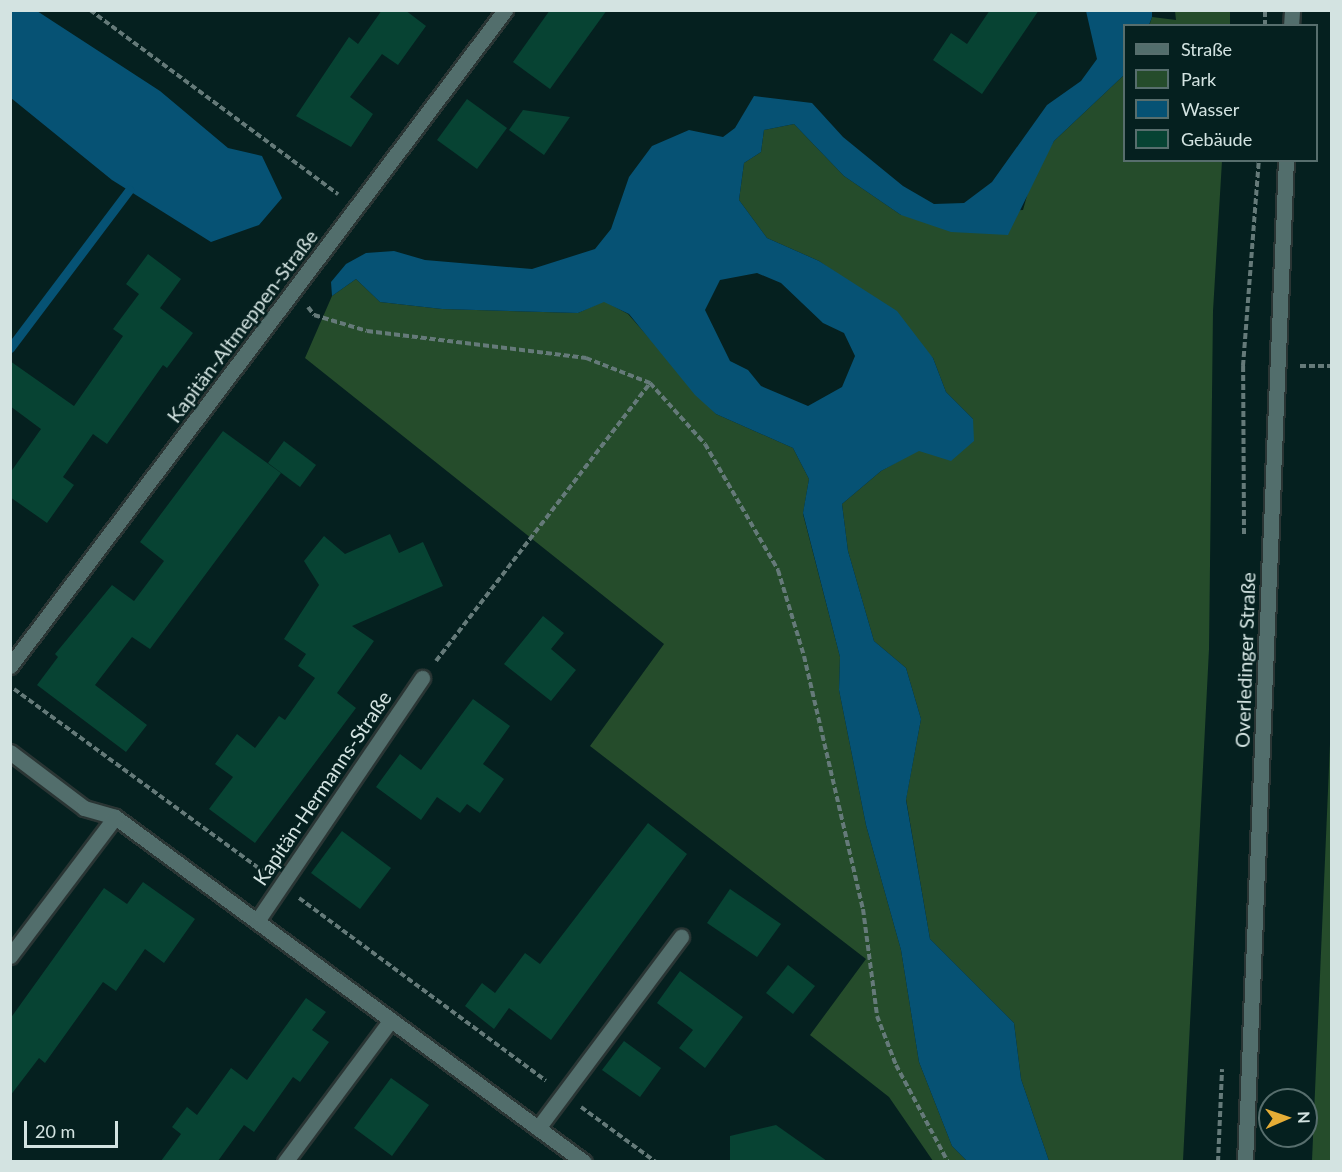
<!DOCTYPE html>
<html>
<head>
<meta charset="utf-8">
<style>
  body { margin:0 }
  #map { position:relative; width:1342px; height:1172px; overflow:hidden; background:#05201f; font-family:Lato,sans-serif }
  div>[style] { position:absolute }
  .green>* { inset:0; background:#254c2b }
  .water>* { inset:0; background:#065274 }
  .stream>* { height:9px; margin:-4.5px; padding:0 4.5px; transform-origin:4.5px; border-radius:4.5px; background:#065274 }
  .building>* { inset:0; background:#074333 }
  .path>* { height:4px; margin-top:-2px; transform-origin:0; background:repeating-linear-gradient(90deg,#657a79 0 6px,transparent 0 9px) }
  .roads { filter:drop-shadow(2px 0 #2a3534) drop-shadow(-2px 0 #2a3534) drop-shadow(0 2px #2a3534) drop-shadow(0 -2px #2a3534) }
  .service>* { height:15px; margin:-7.5px; padding:0 7.5px; transform-origin:7.5px; border-radius:7.5px; background:#526e6c }
  .minor>* { height:15px; margin:-7.5px; padding:0 7.5px; transform-origin:7.5px; border-radius:7.5px; background:#526e6c }
  .tertiary>* { height:15px; margin:-7.5px; padding:0 7.5px; transform-origin:7.5px; border-radius:7.5px; background:#526e6c }
  span { translate:-50% -50%; white-space:nowrap; text-align:center; line-height:1.15; -webkit-text-stroke:5px #05201f; paint-order:stroke }
  .street-label { font-size:20px; color:#d3e3e1 }
  .frame { position:absolute; inset:0; border:12px solid #d3e3e1; pointer-events:none }
  .legend { position:absolute; left:1123px; top:24px; width:195px; height:138px; box-sizing:border-box; background:#05201f; border:2px solid #576e6d; margin:0; padding:8px 10px; list-style:none; font-size:18px; color:#d3e3e1 }
  .legend li { display:flex; align-items:center; gap:12px; height:30px }
  .legend b { width:30px; border:2px solid #576e6d }
  .north { position:absolute; left:1258px; top:1088px; width:60px; height:60px; box-sizing:border-box; background:#05201f; border:2px solid #576e6d; border-radius:50%; rotate:88deg; font-size:16px; font-weight:700; line-height:24px; text-align:center; color:#d3e3e1 }
  .north::after { content:''; display:block; margin:auto; width:21px; height:27px; background:#e6ad36; clip-path:polygon(50% 0,100% 100%,50% 72%,0 100%) }
  .scale { position:absolute; left:24px; top:1121px; width:94px; height:27px; box-sizing:border-box; border:3px solid #d3e3e1; border-top:0; padding-left:8px; font-size:18px; line-height:21px; white-space:nowrap; color:#d3e3e1; -webkit-text-stroke:4px #05201f; paint-order:stroke }
</style>
</head>
<body>
<div id="map">
  <div class="green">
    <i style="clip-path:polygon(1175px 11px,1230px 11px,1230px 25px,1149px 26px,1152px 17px,1176px 20px)"></i>
    <i style="clip-path:polygon(1124px 75px,1124px 160px,1222px 161px,1213px 311px,1209px 649px,1183px 1161px,1049px 1161px,1021px 1079px,1014px 1023px,930px 939px,906px 799px,921px 719px,906px 668px,874px 641px,848px 551px,842px 504px,881px 471px,973px 419px,946px 392px,933px 358px,853px 285px,819px 261px,767px 238px,739px 200px,744px 163px,761px 152px,764px 130px,794px 124px,844px 176px,901px 215px,1023px 210px,1032px 178px,1054px 141px)"></i>
    <i style="clip-path:polygon(356px 279px,380px 302px,442px 309px,578px 313px,604px 301px,628px 314px,716px 414px,793px 448px,809px 479px,803px 514px,840px 657px,839px 690px,866px 825px,901px 950px,919px 1062px,952px 1146px,967px 1161px,933px 1161px,889px 1097px,810px 1035px,866px 959px,590px 746px,664px 644px,305px 358px,332px 296px)"></i>
    <i style="clip-path:polygon(1331px 721px,1332px 1161px,1312px 1162px,1312px 1161px)"></i>
  </div>
  <div class="water">
    <i style="clip-path:polygon(10px 11px,37px 11px,160px 91px,228px 148px,262px 156px,282px 198px,259px 225px,211px 242px,112px 180px,11px 98px)"></i>
    <i style="clip-path:polygon(evenodd,1086px 11px,1152px 11px,1152px 17px,1149px 25px,1124px 26px,1124px 75px,1054px 141px,1008px 235px,951px 232px,901px 215px,844px 176px,794px 124px,764px 130px,761px 152px,744px 163px,739px 200px,767px 238px,819px 261px,897px 311px,933px 358px,946px 392px,973px 419px,974px 441px,951px 461px,919px 451px,881px 471px,842px 504px,848px 551px,874px 641px,906px 668px,921px 719px,906px 800px,930px 939px,1014px 1023px,1021px 1079px,1049px 1161px,967px 1161px,952px 1146px,919px 1062px,901px 950px,866px 825px,839px 690px,840px 657px,803px 513px,809px 479px,793px 448px,716px 414px,695px 395px,629px 314px,604px 302px,578px 313px,442px 309px,380px 302px,356px 279px,332px 296px,331px 282px,346px 264px,366px 253px,394px 251px,425px 260px,532px 269px,595px 249px,611px 229px,629px 177px,652px 146px,689px 130px,723px 137px,735px 128px,754px 96px,812px 103px,843px 137px,903px 186px,934px 204px,964px 203px,992px 182px,1047px 105px,1081px 81px,1097px 59px,1086px 11px,757px 273px,781px 283px,823px 323px,844px 333px,855px 356px,842px 387px,808px 406px,761px 386px,748px 370px,730px 361px,705px 310px,720px 280px,757px 273px)"></i>
  </div>
  <div class="stream">
    <i style="left:10px;top:348px;width:198px;rotate:-53deg"></i>
  </div>
  <div class="building">
    <i style="clip-path:polygon(382px 10px,405px 10px,426px 26px,398px 65px,382px 54px,350px 97px,373px 114px,351px 147px,296px 116px,349px 37px,358px 44px)"></i>
    <i style="clip-path:polygon(550px 10px,607px 10px,550px 89px,513px 62px)"></i>
    <i style="clip-path:polygon(990px 10px,1039px 10px,982px 94px,933px 60px,951px 33px,967px 44px)"></i>
    <i style="clip-path:polygon(467px 99px,507px 128px,477px 169px,437px 140px)"></i>
    <i style="clip-path:polygon(523px 110px,570px 117px,544px 155px,509px 130px)"></i>
    <i style="clip-path:polygon(148px 254px,181px 279px,160px 308px,193px 333px,167px 368px,163px 365px,107px 444px,93px 434px,63px 477px,74px 485px,47px 523px,10px 497px,10px 473px,41px 429px,10px 406px,10px 361px,74px 406px,123px 336px,113px 329px,139px 294px,126px 284px)"></i>
    <i style="clip-path:polygon(223px 431px,281px 473px,150px 649px,132px 637px,95px 685px,147px 725px,126px 752px,37px 685px,58px 657px,55px 654px,112px 585px,134px 601px,164px 561px,140px 542px)"></i>
    <i style="clip-path:polygon(284px 441px,316px 465px,300px 487px,268px 463px)"></i>
    <i style="clip-path:polygon(390px 534px,399px 553px,423px 542px,443px 586px,352px 626px,374px 641px,337px 693px,356px 708px,255px 843px,209px 809px,233px 777px,215px 764px,237px 734px,255px 748px,279px 716px,285px 720px,315px 678px,298px 666px,306px 654px,284px 639px,319px 585px,304px 561px,324px 536px,345px 554px)"></i>
    <i style="clip-path:polygon(543px 616px,564px 633px,551px 649px,576px 670px,551px 701px,504px 664px)"></i>
    <i style="clip-path:polygon(473px 699px,510px 726px,483px 764px,504px 779px,480px 813px,467px 804px,460px 813px,437px 797px,421px 820px,376px 787px,400px 754px,421px 770px)"></i>
    <i style="clip-path:polygon(648px 823px,687px 854px,551px 1040px,509px 1008px,494px 1029px,465px 1006px,482px 983px,495px 993px,525px 953px,540px 964px)"></i>
    <i style="clip-path:polygon(342px 831px,391px 868px,360px 909px,311px 873px)"></i>
    <i style="clip-path:polygon(143px 882px,195px 919px,164px 963px,145px 949px,116px 991px,103px 982px,45px 1063px,39px 1058px,10px 1096px,10px 1019px,104px 888px,127px 904px)"></i>
    <i style="clip-path:polygon(730px 889px,781px 924px,757px 957px,707px 923px)"></i>
    <i style="clip-path:polygon(788px 965px,815px 986px,793px 1014px,766px 993px)"></i>
    <i style="clip-path:polygon(680px 971px,743px 1017px,705px 1068px,679px 1048px,693px 1030px,657px 1003px)"></i>
    <i style="clip-path:polygon(306px 998px,326px 1012px,312px 1030px,329px 1042px,300px 1082px,293px 1077px,254px 1132px,244px 1125px,218px 1161px,161px 1161px,181px 1134px,172px 1127px,187px 1107px,197px 1115px,231px 1068px,247px 1080px)"></i>
    <i style="clip-path:polygon(624px 1041px,661px 1068px,640px 1097px,602px 1070px)"></i>
    <i style="clip-path:polygon(391px 1078px,429px 1105px,392px 1156px,354px 1128px)"></i>
    <i style="clip-path:polygon(776px 1125px,827px 1161px,730px 1161px,730px 1136px)"></i>
  </div>
  <div class="path">
    <i style="left:90px;top:10px;width:309px;rotate:36.6deg"></i>
    <i style="left:1265px;top:26px;width:16px;rotate:-90deg"></i>
    <i style="left:308px;top:307px;width:10px;rotate:53deg"></i>
    <i style="left:314px;top:315px;width:55px;rotate:16.8deg"></i>
    <i style="left:367px;top:331px;width:221px;rotate:7deg"></i>
    <i style="left:586px;top:358px;width:69px;rotate:21.3deg"></i>
    <i style="left:650px;top:383px;width:82px;rotate:48deg"></i>
    <i style="left:705px;top:444px;width:146px;rotate:59.9deg"></i>
    <i style="left:778px;top:570px;width:90px;rotate:73.2deg"></i>
    <i style="left:804px;top:656px;width:260px;rotate:76.9deg"></i>
    <i style="left:863px;top:909px;width:108px;rotate:82.5deg"></i>
    <i style="left:877px;top:1016px;width:53px;rotate:68.8deg"></i>
    <i style="left:896px;top:1065px;width:110px;rotate:61.8deg"></i>
    <i style="left:1300px;top:366px;width:32px"></i>
    <i style="left:1244px;top:534px;width:168px;rotate:-90.3deg"></i>
    <i style="left:1243px;top:366px;width:207px;rotate:-85.6deg"></i>
    <i style="left:436px;top:661px;width:351px;rotate:-52.4deg"></i>
    <i style="left:14px;top:689px;width:310px;rotate:36.2deg"></i>
    <i style="left:299px;top:898px;width:307px;rotate:36.5deg"></i>
    <i style="left:581px;top:1107px;width:93px;rotate:36.3deg"></i>
    <i style="left:1218px;top:1162px;width:93px;rotate:-87.5deg"></i>
  </div>
  <div class="roads">
    <div class="service">
      <i style="left:257px;top:921px;width:294px;rotate:-55.8deg"></i>
      <i style="left:538px;top:1128px;width:239px;rotate:-53.2deg"></i>
      <i style="left:285px;top:1162px;width:177px;rotate:-53.3deg"></i>
    </div>
    <div class="minor">
      <i style="left:10px;top:666px;width:822px;rotate:-52.96deg"></i>
      <i style="left:10px;top:752px;width:93px;rotate:37.1deg"></i>
      <i style="left:84px;top:808px;width:32px;rotate:16deg"></i>
      <i style="left:115px;top:817px;width:582px;rotate:36.34deg"></i>
      <i style="left:10px;top:956px;width:174px;rotate:-52.9deg"></i>
    </div>
    <div class="tertiary">
      <i style="left:1291px;top:26px;width:16px;rotate:-86deg"></i>
      <i style="left:1245px;top:1162px;width:1003px;rotate:-87.66deg"></i>
    </div>
  </div>
  <div class="street-label">
    <span style="left:242px;top:326px;rotate:-53deg">Kapitän-Altmeppen-Straße</span>
    <span style="left:1245px;top:660px;rotate:-88deg">Overledinger Straße</span>
    <span style="left:322px;top:788px;rotate:-56deg">Kapitän-Hermanns-Straße</span>
  </div>
  <div class="frame"></div>
  <ul class="legend">
  <li><b style="height:8px;background:#526e6c"></b>Straße</li>
  <li><b style="height:16px;background:#254c2b"></b>Park</li>
  <li><b style="height:16px;background:#065274"></b>Wasser</li>
  <li><b style="height:16px;background:#074333"></b>Gebäude</li>
  </ul>
  <div class="north">N</div>
  <div class="scale">20 m</div>
</div>
</body>
</html>
